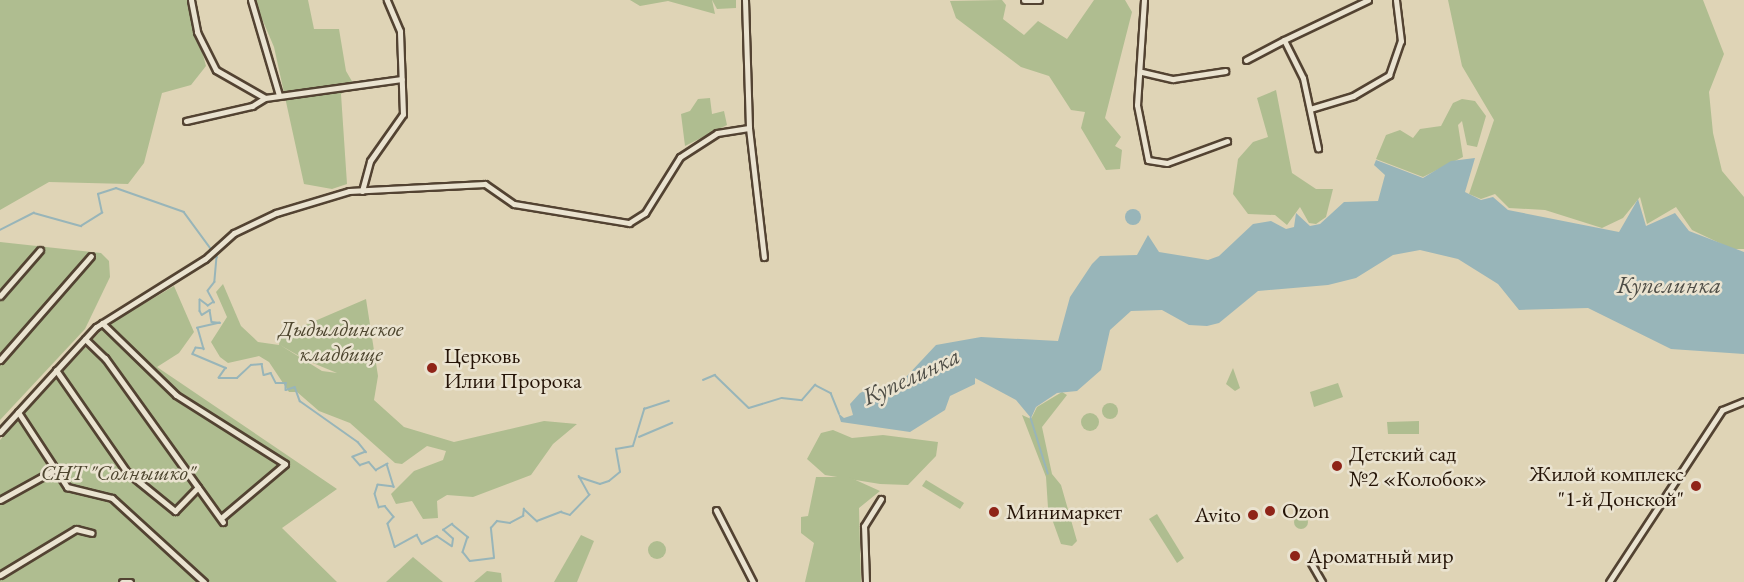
<!DOCTYPE html>
<html>
<head>
<meta charset="utf-8">
<style>
  body { margin:0 }
  #map { position:relative; width:1744px; height:582px; overflow:hidden; background:#dfd4b6; font-family:"EB Garamond",serif }
  div>[style] { position:absolute }
  .green>* { inset:0; background:#afbd90 }
  .round { border-radius:50% }
  .water>* { inset:0; background:#98b5b9 }
  .stream>* { height:1.5px; margin:-0.75px; padding:0 0.75px; transform-origin:0.75px; border-radius:0.75px; background:#98b5b9 }
  .roads { filter:drop-shadow(2px 0 #534332) drop-shadow(-2px 0 #534332) drop-shadow(0 2px #534332) drop-shadow(0 -2px #534332) }
  .minor>* { height:5px; margin:-2.5px; padding:0 2.5px; transform-origin:2.5px; border-radius:2.5px; background:#eae3d0 }
  .dots>* { width:16px; height:16px; translate:-50% -50%; box-sizing:border-box; border:3px solid #eae3d0; border-radius:50% }
  span { translate:-50% -50%; white-space:nowrap; text-align:center; line-height:1.15; -webkit-text-stroke:5px #eae3d0; paint-order:stroke }
  .park-label { font-size:22px; color:#4e462f; font-style:italic }
  .poi-label { font-size:22px; color:#241306 }
  .left { translate:0 -50%; text-align:left }
  .right { translate:-100% -50%; text-align:right }
  .water-label { font-size:24px; color:#4d4c45; font-style:italic }
</style>
</head>
<body>
<div id="map">
  <div class="green">
    <i style="clip-path:polygon(0 0,188px 0,206px 66px,191px 85px,162px 93px,144px 163px,128px 184px,49px 182px,0 210px)"></i>
    <i style="clip-path:polygon(254px 0,308px 0,314px 29px,339px 29px,346px 71px,353px 83px,341px 94px,347px 184px,332px 189px,304px 184px,274px 47px)"></i>
    <i style="clip-path:polygon(630px 0,712px 0,715px 14px,668px 1px,640px 6px)"></i>
    <i style="clip-path:polygon(712px 0,736px 0,736px 8px,717px 9px)"></i>
    <i style="clip-path:polygon(1002px 0,1006px 5px,1003px 19px,1024px 35px,1038px 21px,1067px 39px,1094px 0,1125px 0,1132px 12px,1105px 118px,1121px 137px,1115px 146px,1122px 150px,1120px 169px,1106px 170px,1081px 128px,1085px 112px,1071px 110px,1049px 76px,1021px 67px,956px 18px,950px 1px)"></i>
    <i style="clip-path:polygon(1448px 0,1703px 0,1724px 54px,1709px 92px,1713px 133px,1722px 171px,1744px 197px,1744px 249px,1732px 249px,1692px 230px,1676px 207px,1647px 224px,1640px 197px,1623px 218px,1602px 228px,1545px 210px,1509px 208px,1495px 194px,1481px 199px,1469px 194px,1494px 120px,1462px 66px)"></i>
    <i style="clip-path:polygon(1276px 90px,1292px 173px,1316px 189px,1333px 189px,1326px 217px,1316px 224px,1309px 223px,1300px 207px,1287px 225px,1275px 215px,1248px 214px,1233px 194px,1238px 159px,1253px 142px,1268px 137px,1257px 98px)"></i>
    <i style="clip-path:polygon(710px 98px,712px 114px,724px 111px,727px 125px,685px 146px,681px 114px,690px 111px,698px 99px)"></i>
    <i style="clip-path:polygon(1462px 99px,1475px 101px,1486px 116px,1477px 147px,1467px 145px,1462px 121px,1458px 125px,1463px 157px,1423px 177px,1376px 159px,1386px 135px,1400px 130px,1413px 138px,1420px 129px,1441px 126px,1453px 103px)"></i>
    <i style="clip-path:polygon(0 242px,101px 253px,109px 261px,110px 277px,85px 329px,0 420px)"></i>
    <i style="clip-path:polygon(evenodd,223px 284px,241px 326px,258px 342px,279px 345px,280px 336px,366px 299px,378px 376px,374px 400px,404px 427px,454px 442px,544px 421px,577px 424px,553px 444px,531px 475px,473px 497px,447px 495px,437px 501px,438px 518px,423px 519px,412px 501px,396px 504px,391px 494px,414px 471px,443px 460px,446px 451px,427px 446px,402px 464px,395px 463px,350px 423px,319px 411px,297px 392px,289px 392px,269px 362px,259px 356px,228px 363px,220px 357px,211px 342px,227px 317px,216px 292px,223px 284px,280px 345px,308px 361px,337px 373px,322px 371px,280px 345px)"></i>
    <i style="clip-path:polygon(174px 286px,194px 332px,179px 353px,157px 367px,337px 489px,282px 528px,337px 582px,0 582px,0 440px,103px 328px)"></i>
    <i style="clip-path:polygon(1233px 368px,1240px 388px,1235px 391px,1226px 384px)"></i>
    <i style="clip-path:polygon(1338px 383px,1343px 397px,1314px 407px,1310px 392px)"></i>
    <i style="clip-path:polygon(1062px 392px,1067px 395px,1042px 427px,1052px 474px,1061px 485px,1077px 541px,1072px 546px,1061px 544px,1048px 508px,1046px 477px,1022px 415px,1031px 419px,1037px 407px)"></i>
    <i class="round" style="left:1102px;top:403px;width:16px;height:16px"></i>
    <i class="round" style="left:1081px;top:413px;width:18px;height:18px"></i>
    <i style="clip-path:polygon(1419px 421px,1419px 434px,1388px 434px,1387px 422px)"></i>
    <i style="clip-path:polygon(833px 430px,852px 438px,883px 435px,938px 442px,936px 456px,908px 485px,880px 484px,825px 475px,807px 459px,821px 433px)"></i>
    <i style="clip-path:polygon(816px 477px,849px 477px,880px 491px,859px 508px,861px 582px,805px 582px,814px 543px,801px 533px,801px 517px,808px 516px)"></i>
    <i style="clip-path:polygon(926px 480px,964px 503px,960px 509px,922px 486px)"></i>
    <i style="clip-path:polygon(1157px 514px,1184px 558px,1177px 563px,1149px 519px)"></i>
    <i class="round" style="left:1294px;top:515px;width:14px;height:14px"></i>
    <i style="clip-path:polygon(581px 535px,594px 541px,577px 582px,554px 582px)"></i>
    <i class="round" style="left:648px;top:541px;width:18px;height:18px"></i>
    <i style="clip-path:polygon(413px 557px,443px 582px,386px 582px)"></i>
    <i style="clip-path:polygon(487px 571px,501px 573px,502px 582px,474px 582px)"></i>
  </div>
  <div class="water">
    <i style="clip-path:polygon(1475px 158px,1465px 192px,1481px 200px,1493px 197px,1508px 210px,1619px 232px,1638px 199px,1646px 226px,1675px 213px,1689px 231px,1744px 252px,1744px 354px,1671px 349px,1588px 308px,1519px 310px,1498px 284px,1458px 259px,1420px 250px,1393px 255px,1356px 278px,1328px 285px,1258px 291px,1219px 323px,1207px 326px,1189px 325px,1162px 310px,1131px 311px,1110px 330px,1101px 370px,1077px 391px,1057px 393px,1036px 407px,1031px 418px,1016px 400px,975px 378px,975px 384px,950px 396px,945px 410px,910px 432px,841px 422px,838px 413px,844px 418px,853px 415px,850px 404px,860px 393px,870px 388px,892px 397px,901px 391px,906px 377px,936px 345px,981px 337px,1058px 341px,1070px 297px,1092px 264px,1100px 256px,1137px 255px,1148px 235px,1159px 252px,1208px 260px,1219px 256px,1253px 224px,1271px 221px,1286px 229px,1294px 227px,1296px 213px,1310px 226px,1320px 224px,1344px 202px,1378px 201px,1385px 175px,1374px 165px,1376px 160px,1423px 178px,1451px 161px)"></i>
    <i class="round" style="left:1125px;top:209px;width:16px;height:16px"></i>
  </div>
  <div class="stream">
    <i style="left:0;top:230px;width:38px;rotate:-27deg"></i>
    <i style="left:34px;top:213px;width:49px;rotate:15.5deg"></i>
    <i style="left:81px;top:226px;width:25px;rotate:-32deg"></i>
    <i style="left:102px;top:213px;width:19px;rotate:-102deg"></i>
    <i style="left:98px;top:194px;width:19px;rotate:-18deg"></i>
    <i style="left:116px;top:188px;width:72px;rotate:19.4deg"></i>
    <i style="left:184px;top:212px;width:56px;rotate:53.7deg"></i>
    <i style="left:217px;top:257px;width:25px;rotate:95deg"></i>
    <i style="left:215px;top:282px;width:11px;rotate:128deg"></i>
    <i style="left:208px;top:291px;width:13px;rotate:61deg"></i>
    <i style="left:214px;top:302px;width:7px;rotate:146deg"></i>
    <i style="left:208px;top:306px;width:10px;rotate:-143deg"></i>
    <i style="left:200px;top:300px;width:11px;rotate:90deg"></i>
    <i style="left:200px;top:311px;width:4px;rotate:63deg"></i>
    <i style="left:202px;top:315px;width:9px;rotate:-32deg"></i>
    <i style="left:210px;top:310px;width:12px;rotate:81deg"></i>
    <i style="left:212px;top:322px;width:8px;rotate:7deg"></i>
    <i style="left:220px;top:323px;width:23px;rotate:167deg"></i>
    <i style="left:198px;top:328px;width:22px;rotate:74deg"></i>
    <i style="left:204px;top:349px;width:8px;rotate:-173deg"></i>
    <i style="left:196px;top:348px;width:7px;rotate:117deg"></i>
    <i style="left:193px;top:354px;width:36px;rotate:23deg"></i>
    <i style="left:226px;top:368px;width:12px;rotate:125deg"></i>
    <i style="left:219px;top:378px;width:18px"></i>
    <i style="left:237px;top:378px;width:19px;rotate:-43deg"></i>
    <i style="left:251px;top:365px;width:11px;rotate:-5deg"></i>
    <i style="left:262px;top:364px;width:11px;rotate:80deg"></i>
    <i style="left:264px;top:375px;width:7px;rotate:-16deg"></i>
    <i style="left:271px;top:373px;width:11px;rotate:63deg"></i>
    <i style="left:276px;top:383px;width:10px"></i>
    <i style="left:286px;top:383px;width:7px;rotate:90deg"></i>
    <i style="left:286px;top:390px;width:9px;rotate:-18deg"></i>
    <i style="left:295px;top:387px;width:15px;rotate:70deg"></i>
    <i style="left:300px;top:401px;width:71px;rotate:35.3deg"></i>
    <i style="left:358px;top:442px;width:13px;rotate:51deg"></i>
    <i style="left:366px;top:452px;width:14px;rotate:159deg"></i>
    <i style="left:353px;top:457px;width:11px;rotate:49deg"></i>
    <i style="left:360px;top:465px;width:9px;rotate:-18deg"></i>
    <i style="left:369px;top:462px;width:11px;rotate:49deg"></i>
    <i style="left:376px;top:470px;width:13px;rotate:-29deg"></i>
    <i style="left:387px;top:464px;width:24px;rotate:73deg"></i>
    <i style="left:394px;top:487px;width:16px;rotate:-173deg"></i>
    <i style="left:378px;top:485px;width:9px;rotate:108deg"></i>
    <i style="left:375px;top:494px;width:14px;rotate:73deg"></i>
    <i style="left:379px;top:507px;width:6px;rotate:-9deg"></i>
    <i style="left:385px;top:506px;width:14px;rotate:51deg"></i>
    <i style="left:394px;top:517px;width:9px;rotate:131deg"></i>
    <i style="left:388px;top:524px;width:24px;rotate:73deg"></i>
    <i style="left:395px;top:547px;width:25px;rotate:-29deg"></i>
    <i style="left:417px;top:535px;width:10px;rotate:61deg"></i>
    <i style="left:422px;top:544px;width:17px;rotate:-28deg"></i>
    <i style="left:437px;top:536px;width:18px;rotate:34deg"></i>
    <i style="left:452px;top:546px;width:7px;rotate:-82deg"></i>
    <i style="left:453px;top:539px;width:13px;rotate:-138deg"></i>
    <i style="left:443px;top:530px;width:11px;rotate:-34deg"></i>
    <i style="left:452px;top:524px;width:21px;rotate:39deg"></i>
    <i style="left:468px;top:537px;width:16px;rotate:108deg"></i>
    <i style="left:463px;top:552px;width:11px;rotate:52deg"></i>
    <i style="left:470px;top:561px;width:24px;rotate:-7deg"></i>
    <i style="left:494px;top:558px;width:30px;rotate:-96deg"></i>
    <i style="left:491px;top:528px;width:9px;rotate:-49deg"></i>
    <i style="left:497px;top:521px;width:13px;rotate:9deg"></i>
    <i style="left:510px;top:523px;width:15px;rotate:-28deg"></i>
    <i style="left:523px;top:516px;width:7px;rotate:-82deg"></i>
    <i style="left:524px;top:509px;width:18px;rotate:43deg"></i>
    <i style="left:537px;top:521px;width:26px;rotate:-21deg"></i>
    <i style="left:561px;top:512px;width:9px;rotate:18deg"></i>
    <i style="left:570px;top:515px;width:28px;rotate:-46deg"></i>
    <i style="left:589px;top:495px;width:21px;rotate:-119deg"></i>
    <i style="left:579px;top:477px;width:22px;rotate:18deg"></i>
    <i style="left:600px;top:484px;width:9px;rotate:-18deg"></i>
    <i style="left:609px;top:481px;width:14px;rotate:-39deg"></i>
    <i style="left:620px;top:472px;width:23px;rotate:-100deg"></i>
    <i style="left:616px;top:449px;width:17px;rotate:-10deg"></i>
    <i style="left:633px;top:446px;width:39px;rotate:-73deg"></i>
    <i style="left:644px;top:409px;width:26px;rotate:-18deg"></i>
    <i style="left:703px;top:380px;width:13px;rotate:-23deg"></i>
    <i style="left:715px;top:375px;width:47px;rotate:44.1deg"></i>
    <i style="left:749px;top:408px;width:34px;rotate:-17deg"></i>
    <i style="left:782px;top:398px;width:20px;rotate:6deg"></i>
    <i style="left:802px;top:400px;width:20px;rotate:-49deg"></i>
    <i style="left:815px;top:385px;width:18px;rotate:27deg"></i>
    <i style="left:831px;top:393px;width:22px;rotate:68deg"></i>
    <i style="left:1031px;top:418px;width:58px;rotate:72.8deg"></i>
    <i style="left:639px;top:437px;width:36px;rotate:-23deg"></i>
  </div>
  <div class="roads">
    <div class="minor">
      <i style="left:191px;top:0;width:33px;rotate:79deg"></i>
      <i style="left:197px;top:32px;width:42px;rotate:63.4deg"></i>
      <i style="left:216px;top:70px;width:56px;rotate:29.7deg"></i>
      <i style="left:265px;top:98px;width:138px;rotate:-7.9deg"></i>
      <i style="left:251px;top:0;width:99px;rotate:73.6deg"></i>
      <i style="left:745px;top:0;width:128px;rotate:88.2deg"></i>
      <i style="left:749px;top:128px;width:130px;rotate:83.4deg"></i>
      <i style="left:1024px;top:0;width:15px"></i>
      <i style="left:1144px;top:0;width:105px;rotate:93.8deg"></i>
      <i style="left:1137px;top:105px;width:56px;rotate:78.7deg"></i>
      <i style="left:1148px;top:160px;width:19px;rotate:9deg"></i>
      <i style="left:1167px;top:163px;width:64px;rotate:-20.1deg"></i>
      <i style="left:1284px;top:40px;width:93px;rotate:-25.5deg"></i>
      <i style="left:1246px;top:60px;width:43px;rotate:-27.8deg"></i>
      <i style="left:1284px;top:40px;width:42px;rotate:63.4deg"></i>
      <i style="left:1303px;top:78px;width:72px;rotate:77.9deg"></i>
      <i style="left:1142px;top:72px;width:32px;rotate:13deg"></i>
      <i style="left:1173px;top:79px;width:53px;rotate:-8.7deg"></i>
      <i style="left:1310px;top:109px;width:45px;rotate:-16.8deg"></i>
      <i style="left:1353px;top:96px;width:42px;rotate:-30.3deg"></i>
      <i style="left:1389px;top:75px;width:36px;rotate:-71deg"></i>
      <i style="left:1401px;top:41px;width:41px;rotate:-97deg"></i>
      <i style="left:186px;top:121px;width:68px;rotate:-12.8deg"></i>
      <i style="left:252px;top:106px;width:15px;rotate:-32deg"></i>
      <i style="left:362px;top:191px;width:31px;rotate:-75deg"></i>
      <i style="left:370px;top:161px;width:57px;rotate:-54.9deg"></i>
      <i style="left:403px;top:114px;width:83px;rotate:-92.1deg"></i>
      <i style="left:400px;top:31px;width:34px;rotate:-113deg"></i>
      <i style="left:0;top:296px;width:61px;rotate:-49deg"></i>
      <i style="left:102px;top:323px;width:103px;rotate:44.2deg"></i>
      <i style="left:176px;top:395px;width:129px;rotate:32.3deg"></i>
      <i style="left:285px;top:464px;width:84px;rotate:139.8deg"></i>
      <i style="left:85px;top:339px;width:28px;rotate:44deg"></i>
      <i style="left:105px;top:358px;width:202px;rotate:54.3deg"></i>
      <i style="left:0;top:360px;width:138px;rotate:-48.8deg"></i>
      <i style="left:56px;top:370px;width:124px;rotate:55.2deg"></i>
      <i style="left:127px;top:472px;width:62px;rotate:39.1deg"></i>
      <i style="left:175px;top:511px;width:33px;rotate:-46deg"></i>
      <i style="left:18px;top:412px;width:90px;rotate:56.8deg"></i>
      <i style="left:67px;top:487px;width:46px;rotate:13.7deg"></i>
      <i style="left:112px;top:498px;width:125px;rotate:42.4deg"></i>
      <i style="left:0;top:432px;width:142px;rotate:-47.6deg"></i>
      <i style="left:96px;top:327px;width:128px;rotate:-32deg"></i>
      <i style="left:205px;top:259px;width:39px;rotate:-42deg"></i>
      <i style="left:234px;top:233px;width:47px;rotate:-25.5deg"></i>
      <i style="left:276px;top:213px;width:76px;rotate:-16.8deg"></i>
      <i style="left:349px;top:191px;width:136px;rotate:-2.9deg"></i>
      <i style="left:485px;top:184px;width:35px;rotate:35deg"></i>
      <i style="left:514px;top:204px;width:117px;rotate:9.4deg"></i>
      <i style="left:629px;top:223px;width:19px;rotate:-32deg"></i>
      <i style="left:645px;top:213px;width:66px;rotate:-58deg"></i>
      <i style="left:680px;top:157px;width:44px;rotate:-33deg"></i>
      <i style="left:717px;top:133px;width:32px;rotate:-9deg"></i>
      <i style="left:0;top:500px;width:64px;rotate:-29deg"></i>
      <i style="left:716px;top:510px;width:81px;rotate:62.8deg"></i>
      <i style="left:1311px;top:563px;width:22px;rotate:60deg"></i>
      <i style="left:0;top:575px;width:89px;rotate:-31.2deg"></i>
      <i style="left:76px;top:529px;width:16px;rotate:14deg"></i>
      <i style="left:122px;top:582px;width:8px"></i>
      <i style="left:866px;top:582px;width:56px;rotate:-92deg"></i>
      <i style="left:864px;top:526px;width:32px;rotate:-58deg"></i>
      <i style="left:1609px;top:582px;width:206px;rotate:-56.7deg"></i>
      <i style="left:1722px;top:410px;width:24px;rotate:-22deg"></i>
    </div>
  </div>
  <div class="dots">
    <i style="left:432px;top:368px;background:#8f2418"></i>
    <i style="left:1337px;top:466px;background:#8f2418"></i>
    <i style="left:1696px;top:486px;background:#8f2418"></i>
    <i style="left:1270px;top:511px;background:#8f2418"></i>
    <i style="left:994px;top:512px;background:#8f2418"></i>
    <i style="left:1253px;top:515px;background:#8f2418"></i>
    <i style="left:1295px;top:556px;background:#8f2418"></i>
  </div>
  <div class="park-label">
    <span style="left:341px;top:341px">Дыдылдинское<br>кладбище</span>
    <span style="left:118px;top:473px">СНТ "Солнышко"</span>
  </div>
  <div class="poi-label">
    <span class="left" style="left:444px;top:368px">Церковь<br>Илии Пророка</span>
    <span class="left" style="left:1349px;top:466px">Детский сад<br>№2 «Колобок»</span>
    <span class="right" style="left:1684px;top:486px">Жилой комплекс<br>"1-й Донской"</span>
    <span class="left" style="left:1282px;top:511px">Ozon</span>
    <span class="left" style="left:1006px;top:512px">Минимаркет</span>
    <span class="right" style="left:1241px;top:515px">Avito</span>
    <span class="left" style="left:1307px;top:556px">Ароматный мир</span>
  </div>
  <div class="water-label">
    <span style="left:1669px;top:285px">Купелинка</span>
    <span style="left:911px;top:376px;rotate:-25deg">Купелинка</span>
  </div>
</div>
</body>
</html>
